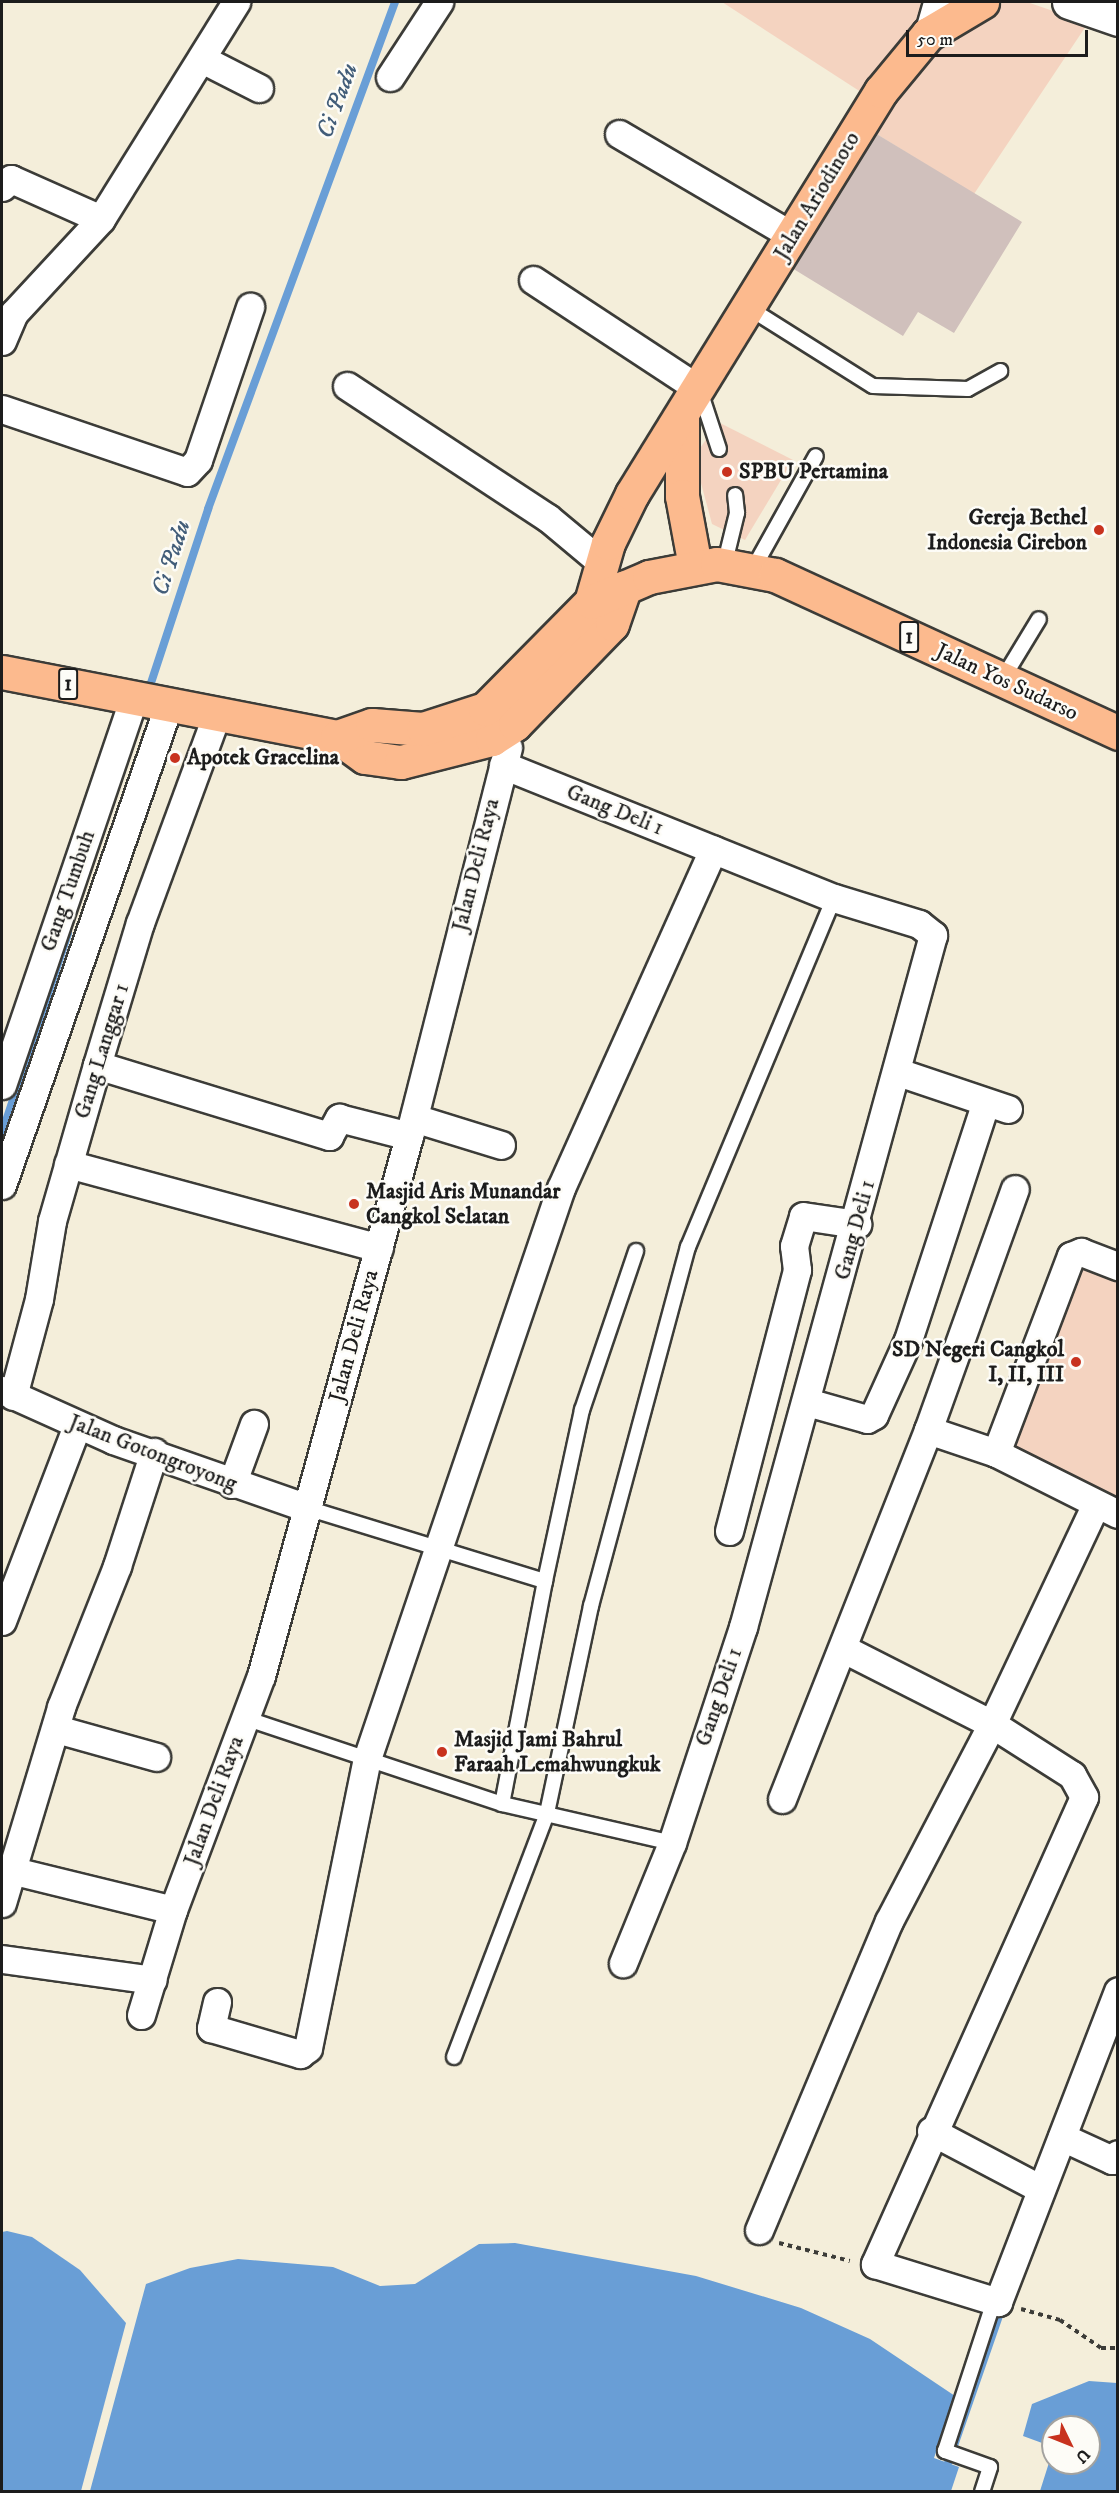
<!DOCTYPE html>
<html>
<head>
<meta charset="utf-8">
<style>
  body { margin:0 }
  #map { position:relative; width:1119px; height:2493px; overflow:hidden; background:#f4eeda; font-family:"IM FELL DW Pica",serif }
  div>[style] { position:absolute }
  .built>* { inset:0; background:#f4d3c0 }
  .industrial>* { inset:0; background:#d0c0bc }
  .water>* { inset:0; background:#699ed6 }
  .stream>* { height:8px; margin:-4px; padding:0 4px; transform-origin:4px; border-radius:4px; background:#699ed6 }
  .path>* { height:4px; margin-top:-2px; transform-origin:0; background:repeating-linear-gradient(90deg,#3c3c38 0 4.5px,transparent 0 9px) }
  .roads { filter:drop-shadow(2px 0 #3c3c38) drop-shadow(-2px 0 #3c3c38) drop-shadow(0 2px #3c3c38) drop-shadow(0 -2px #3c3c38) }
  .service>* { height:14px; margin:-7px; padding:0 7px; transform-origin:7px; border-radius:7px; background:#fff }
  .minor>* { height:27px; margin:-13.5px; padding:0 13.5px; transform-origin:13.5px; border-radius:13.5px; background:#fff }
  .tertiary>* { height:33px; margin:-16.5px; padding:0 16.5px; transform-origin:16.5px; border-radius:16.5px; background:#fff }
  .primary>* { height:33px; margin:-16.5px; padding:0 16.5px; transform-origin:16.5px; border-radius:16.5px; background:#fcba8e }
  .trunk>* { height:33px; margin:-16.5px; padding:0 16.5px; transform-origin:16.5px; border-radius:16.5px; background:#fcba8e }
  .dots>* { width:16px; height:16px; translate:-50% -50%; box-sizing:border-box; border:3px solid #fdfcf7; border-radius:50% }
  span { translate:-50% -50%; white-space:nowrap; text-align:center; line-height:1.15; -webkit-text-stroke:5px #fdfcf7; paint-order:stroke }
  .shield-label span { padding:2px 4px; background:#fdfcf7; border:2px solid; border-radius:4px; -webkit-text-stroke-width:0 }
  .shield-label { font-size:21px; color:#1c1c1c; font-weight:700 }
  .street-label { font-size:22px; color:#1c1c1c }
  .poi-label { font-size:22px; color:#1c1c1c; font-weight:700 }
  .left { translate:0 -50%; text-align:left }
  .right { translate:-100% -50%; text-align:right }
  .water-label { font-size:24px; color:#425d79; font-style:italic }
  .frame { position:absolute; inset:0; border:3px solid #1c1c1c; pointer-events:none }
  .north { position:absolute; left:1041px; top:2415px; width:60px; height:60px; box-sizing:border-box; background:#fdfcf7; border:2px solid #a3a29f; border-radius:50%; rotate:133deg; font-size:16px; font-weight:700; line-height:24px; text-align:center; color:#1c1c1c }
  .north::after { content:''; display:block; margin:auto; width:21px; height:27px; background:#c8321e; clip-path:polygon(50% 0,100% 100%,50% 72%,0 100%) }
  .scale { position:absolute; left:906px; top:30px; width:182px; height:27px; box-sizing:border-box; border:3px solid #1c1c1c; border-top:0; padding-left:8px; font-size:18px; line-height:21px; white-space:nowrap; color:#1c1c1c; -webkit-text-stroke:4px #fdfcf7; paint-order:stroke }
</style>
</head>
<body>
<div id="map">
  <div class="built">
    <i style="clip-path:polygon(722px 2px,930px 2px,925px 21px,864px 94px)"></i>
    <i style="clip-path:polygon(1004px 2px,1027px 2px,1088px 23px,974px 194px,870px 130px,934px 44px)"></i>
    <i style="clip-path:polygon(718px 422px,793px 460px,745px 540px,712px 524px,694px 457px)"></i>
    <i style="clip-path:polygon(1075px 1257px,1117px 1274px,1117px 1502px,1001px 1450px)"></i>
  </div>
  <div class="industrial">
    <i style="clip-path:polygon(870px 130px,1022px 222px,954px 333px,918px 312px,903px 336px,787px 265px)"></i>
  </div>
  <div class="water">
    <i style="clip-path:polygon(7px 2231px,32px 2237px,80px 2270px,126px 2323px,81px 2491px,2px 2491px,2px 2232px)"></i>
    <i style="clip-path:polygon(515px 2243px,696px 2276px,801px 2308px,870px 2339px,955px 2396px,934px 2458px,959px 2467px,951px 2491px,90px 2491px,146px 2284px,190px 2268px,238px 2259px,333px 2267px,380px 2286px,415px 2284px,479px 2244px)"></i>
    <i style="clip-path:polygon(1089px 2381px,1117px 2383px,1117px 2491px,1040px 2491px,1053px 2450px,1053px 2463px,1089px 2463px,1089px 2427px,1053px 2427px,1053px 2447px,1023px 2436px,1032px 2404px)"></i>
  </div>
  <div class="stream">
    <i style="left:148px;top:692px;width:193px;rotate:-71.8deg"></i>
    <i style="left:208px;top:509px;width:540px;rotate:-69.75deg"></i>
    <i style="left:2px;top:1133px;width:210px;rotate:-71.7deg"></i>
    <i style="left:948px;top:2463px;width:165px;rotate:-70.9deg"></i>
  </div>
  <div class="path">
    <i style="left:779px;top:2243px;width:73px;rotate:14.2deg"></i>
    <i style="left:1021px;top:2309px;width:41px;rotate:15.8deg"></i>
    <i style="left:1060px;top:2320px;width:50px;rotate:34.3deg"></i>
    <i style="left:1101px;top:2348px;width:17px"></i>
  </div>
  <div class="roads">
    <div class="service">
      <i style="left:749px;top:308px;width:146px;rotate:32.2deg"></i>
      <i style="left:873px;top:386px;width:95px;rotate:1.8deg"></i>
      <i style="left:968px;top:389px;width:37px;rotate:-29deg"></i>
      <i style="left:700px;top:391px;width:61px;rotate:71.9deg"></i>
      <i style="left:724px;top:566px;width:55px;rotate:-76.2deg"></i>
      <i style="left:737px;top:513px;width:18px;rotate:-96deg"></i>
      <i style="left:753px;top:569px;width:129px;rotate:-60.9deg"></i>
      <i style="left:1002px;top:680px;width:71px;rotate:-58.8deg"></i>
      <i style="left:307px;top:1508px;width:249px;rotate:17.1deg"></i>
      <i style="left:545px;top:1581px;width:227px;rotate:100.9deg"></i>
      <i style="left:545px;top:1581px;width:175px;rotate:-77.8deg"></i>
      <i style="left:582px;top:1410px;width:168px;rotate:-71.2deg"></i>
      <i style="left:245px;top:1718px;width:271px;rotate:18.5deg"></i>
      <i style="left:502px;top:1804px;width:174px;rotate:12.9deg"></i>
      <i style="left:454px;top:2057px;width:261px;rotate:-69.1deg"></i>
      <i style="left:547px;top:1813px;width:212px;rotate:-78deg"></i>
      <i style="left:591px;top:1606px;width:372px;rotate:-74.9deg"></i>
      <i style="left:688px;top:1247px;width:378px;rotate:-67.3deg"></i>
      <i style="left:982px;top:2492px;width:26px;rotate:-72deg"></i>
      <i style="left:990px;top:2467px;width:48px;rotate:-160.4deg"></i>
      <i style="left:945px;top:2451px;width:155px;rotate:-71.9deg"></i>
    </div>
    <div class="minor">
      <i style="left:928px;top:34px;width:33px;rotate:-74deg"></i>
      <i style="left:202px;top:59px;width:64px;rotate:27deg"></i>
      <i style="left:390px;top:77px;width:90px;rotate:-56.8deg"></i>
      <i style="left:619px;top:134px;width:202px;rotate:30.4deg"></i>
      <i style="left:2px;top:187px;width:12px;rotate:-42deg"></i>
      <i style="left:11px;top:179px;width:98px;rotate:24deg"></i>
      <i style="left:533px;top:280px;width:199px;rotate:33.3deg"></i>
      <i style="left:2px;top:341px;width:30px;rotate:-67deg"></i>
      <i style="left:14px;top:313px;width:128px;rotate:-47.2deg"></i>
      <i style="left:101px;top:219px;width:256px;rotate:-58.1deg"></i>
      <i style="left:347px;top:386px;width:240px;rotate:33.3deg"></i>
      <i style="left:548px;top:518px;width:70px;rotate:39.8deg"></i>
      <i style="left:2px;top:409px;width:195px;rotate:18.8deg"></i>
      <i style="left:187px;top:472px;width:16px;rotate:-47deg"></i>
      <i style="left:198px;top:460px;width:162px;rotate:-71.2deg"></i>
      <i style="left:503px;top:765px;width:357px;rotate:21.9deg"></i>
      <i style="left:834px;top:898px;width:89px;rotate:17deg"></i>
      <i style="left:919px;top:924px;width:18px;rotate:38deg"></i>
      <i style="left:933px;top:935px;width:718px;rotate:105.35deg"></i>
      <i style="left:743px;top:1627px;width:227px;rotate:108.2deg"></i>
      <i style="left:672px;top:1843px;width:130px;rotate:112.2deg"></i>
      <i style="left:97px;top:1065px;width:243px;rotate:17deg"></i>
      <i style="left:329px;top:1136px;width:21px;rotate:-61deg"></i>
      <i style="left:339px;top:1118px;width:72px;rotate:14.4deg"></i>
      <i style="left:898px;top:1072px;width:116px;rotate:18.6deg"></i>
      <i style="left:2px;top:1085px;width:410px;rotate:-71.2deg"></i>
      <i style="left:414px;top:1118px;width:91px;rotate:17.2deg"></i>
      <i style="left:68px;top:1164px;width:322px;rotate:15.1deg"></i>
      <i style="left:2px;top:1185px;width:509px;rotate:-70.85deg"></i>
      <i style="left:2px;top:1390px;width:122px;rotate:24.2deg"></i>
      <i style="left:113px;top:1440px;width:206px;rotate:19.3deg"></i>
      <i style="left:13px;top:1396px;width:100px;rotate:-75deg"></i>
      <i style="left:39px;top:1299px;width:79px;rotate:-80.5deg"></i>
      <i style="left:52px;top:1221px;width:162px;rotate:-73.9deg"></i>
      <i style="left:97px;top:1065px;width:148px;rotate:-73.2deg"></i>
      <i style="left:140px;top:923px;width:223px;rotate:-69.8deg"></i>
      <i style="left:807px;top:1402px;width:62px;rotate:15.8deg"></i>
      <i style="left:867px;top:1419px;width:8px;rotate:-30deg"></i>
      <i style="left:874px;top:1415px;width:82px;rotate:-65.6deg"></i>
      <i style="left:908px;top:1340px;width:250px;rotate:-71.9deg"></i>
      <i style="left:928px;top:1430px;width:72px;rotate:18.7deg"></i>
      <i style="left:996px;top:1453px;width:136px;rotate:26.6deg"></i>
      <i style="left:996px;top:1453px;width:211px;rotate:-69.2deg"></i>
      <i style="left:1071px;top:1256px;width:11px;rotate:-22deg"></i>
      <i style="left:1081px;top:1252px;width:40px;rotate:21deg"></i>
      <i style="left:232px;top:1484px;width:64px;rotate:-69.9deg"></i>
      <i style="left:729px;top:1531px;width:270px;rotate:-75.4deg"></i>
      <i style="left:797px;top:1270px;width:24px;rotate:-97deg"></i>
      <i style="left:794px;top:1246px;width:31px;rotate:-73deg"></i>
      <i style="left:803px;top:1216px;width:55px;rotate:8.4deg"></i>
      <i style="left:2px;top:1621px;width:209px;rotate:-69deg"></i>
      <i style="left:844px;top:1649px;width:166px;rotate:26.9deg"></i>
      <i style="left:992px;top:1724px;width:95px;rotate:32.5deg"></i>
      <i style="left:1072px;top:1775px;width:25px;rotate:61deg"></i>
      <i style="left:1084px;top:1797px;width:512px;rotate:114.11deg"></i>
      <i style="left:875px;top:2264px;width:129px;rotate:17.2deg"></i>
      <i style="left:998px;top:2302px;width:333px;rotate:-68.9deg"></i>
      <i style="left:56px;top:1729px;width:104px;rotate:15.6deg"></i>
      <i style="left:782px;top:1799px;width:397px;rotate:-68.4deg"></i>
      <i style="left:928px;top:1430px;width:256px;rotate:-70.2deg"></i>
      <i style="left:2px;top:1868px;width:176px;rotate:13.8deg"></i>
      <i style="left:2px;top:1903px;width:205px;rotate:-73.2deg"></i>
      <i style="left:61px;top:1707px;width:152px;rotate:-68.3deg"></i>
      <i style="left:117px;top:1566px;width:120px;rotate:-72deg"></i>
      <i style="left:2px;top:1959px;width:152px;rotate:7.9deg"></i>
      <i style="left:217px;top:2002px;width:27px;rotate:103deg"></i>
      <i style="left:211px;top:2028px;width:93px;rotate:16.3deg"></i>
      <i style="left:300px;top:2054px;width:10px;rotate:-37deg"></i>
      <i style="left:308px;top:2048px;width:295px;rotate:-78.5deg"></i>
      <i style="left:367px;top:1759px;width:222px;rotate:-71.3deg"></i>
      <i style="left:438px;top:1549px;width:381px;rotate:-71.2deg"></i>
      <i style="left:561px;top:1188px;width:371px;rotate:-65.8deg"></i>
      <i style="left:141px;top:2015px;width:110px;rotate:-73.1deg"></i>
      <i style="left:173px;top:1910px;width:250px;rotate:-69.4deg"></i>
      <i style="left:261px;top:1676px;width:560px;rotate:-74.67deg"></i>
      <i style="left:409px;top:1136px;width:401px;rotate:-75.7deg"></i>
      <i style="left:931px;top:2131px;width:124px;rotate:27.8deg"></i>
      <i style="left:1062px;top:2137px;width:55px;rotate:24.7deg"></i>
      <i style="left:1112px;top:2160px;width:8px;rotate:-45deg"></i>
      <i style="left:759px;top:2230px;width:335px;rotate:-67.2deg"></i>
      <i style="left:889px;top:1921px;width:222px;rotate:-62.4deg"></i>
      <i style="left:992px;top:1724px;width:243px;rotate:-64.7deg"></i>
    </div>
    <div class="tertiary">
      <i style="left:1069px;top:2px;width:52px;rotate:19.1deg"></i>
    </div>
    <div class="primary">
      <i style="left:682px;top:417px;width:79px;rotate:90deg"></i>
      <i style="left:682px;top:496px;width:71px;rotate:79.5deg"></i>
      <i style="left:591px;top:602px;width:61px;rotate:-73.9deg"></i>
      <i style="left:608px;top:543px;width:55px;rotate:-63.9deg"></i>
      <i style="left:632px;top:494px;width:474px;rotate:-58.3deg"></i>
      <i style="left:881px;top:91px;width:74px;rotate:-50.5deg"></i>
      <i style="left:928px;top:34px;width:63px;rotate:-30.7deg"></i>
    </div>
    <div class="trunk">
      <i style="left:2px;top:672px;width:341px;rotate:11deg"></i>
      <i style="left:337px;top:737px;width:34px;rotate:36deg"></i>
      <i style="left:365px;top:757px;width:36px;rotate:8deg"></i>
      <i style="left:401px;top:762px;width:94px;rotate:-14.2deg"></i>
      <i style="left:492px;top:739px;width:27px;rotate:-33deg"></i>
      <i style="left:515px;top:724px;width:139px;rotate:-45.9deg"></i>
      <i style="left:612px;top:624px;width:39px;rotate:-71deg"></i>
      <i style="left:337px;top:737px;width:37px;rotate:-19deg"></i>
      <i style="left:372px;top:725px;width:51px;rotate:4.5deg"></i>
      <i style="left:423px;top:729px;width:65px;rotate:-17.9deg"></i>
      <i style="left:485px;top:709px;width:151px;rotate:-45.3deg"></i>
      <i style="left:591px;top:602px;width:63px;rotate:-23.3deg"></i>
      <i style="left:649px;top:577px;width:69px;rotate:-10.8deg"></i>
      <i style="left:717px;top:564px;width:59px;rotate:10.7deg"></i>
      <i style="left:775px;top:575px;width:378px;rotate:24.7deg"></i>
    </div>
  </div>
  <div class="dots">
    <i style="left:727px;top:472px;background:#c8321e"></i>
    <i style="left:1099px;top:530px;background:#c8321e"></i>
    <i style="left:175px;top:758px;background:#c8321e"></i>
    <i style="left:354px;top:1204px;background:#c8321e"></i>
    <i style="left:1076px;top:1362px;background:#c8321e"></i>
    <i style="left:442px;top:1752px;background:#c8321e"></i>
  </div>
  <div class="shield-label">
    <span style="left:909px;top:637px">1</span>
    <span style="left:68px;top:684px">1</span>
  </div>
  <div class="street-label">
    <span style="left:817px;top:196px;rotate:-59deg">Jalan Ariodinoto</span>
    <span style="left:1007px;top:682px;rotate:25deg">Jalan Yos Sudarso</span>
    <span style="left:615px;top:810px;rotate:22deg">Gang Deli 1</span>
    <span style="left:476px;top:865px;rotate:-76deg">Jalan Deli Raya</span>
    <span style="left:68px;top:891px;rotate:-71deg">Gang Tumbuh</span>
    <span style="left:102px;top:1051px;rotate:-73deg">Gang Langgar 1</span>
    <span style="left:855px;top:1230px;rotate:-75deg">Gang Deli 1</span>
    <span style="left:354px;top:1336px;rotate:-75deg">Jalan Deli Raya</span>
    <span style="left:153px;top:1453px;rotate:21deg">Jalan Gotongroyong</span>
    <span style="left:719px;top:1697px;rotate:-71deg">Gang Deli 1</span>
    <span style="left:214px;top:1801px;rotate:-70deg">Jalan Deli Raya</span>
  </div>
  <div class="poi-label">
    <span class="left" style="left:739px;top:472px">SPBU Pertamina</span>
    <span class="right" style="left:1087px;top:530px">Gereja Bethel<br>Indonesia Cirebon</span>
    <span class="left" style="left:187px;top:758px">Apotek Gracelina</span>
    <span class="left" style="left:366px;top:1204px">Masjid Aris Munandar<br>Cangkol Selatan</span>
    <span class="right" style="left:1064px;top:1362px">SD Negeri Cangkol<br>I, II, III</span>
    <span class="left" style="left:454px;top:1752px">Masjid Jami Bahrul<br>Faraah Lemahwungkuk</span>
  </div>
  <div class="water-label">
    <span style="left:338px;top:101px;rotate:-70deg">Ci Padu</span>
    <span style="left:172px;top:558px;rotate:-72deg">Ci Padu</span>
  </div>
  <div class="frame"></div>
  <div class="north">U</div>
  <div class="scale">50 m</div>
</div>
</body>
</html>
